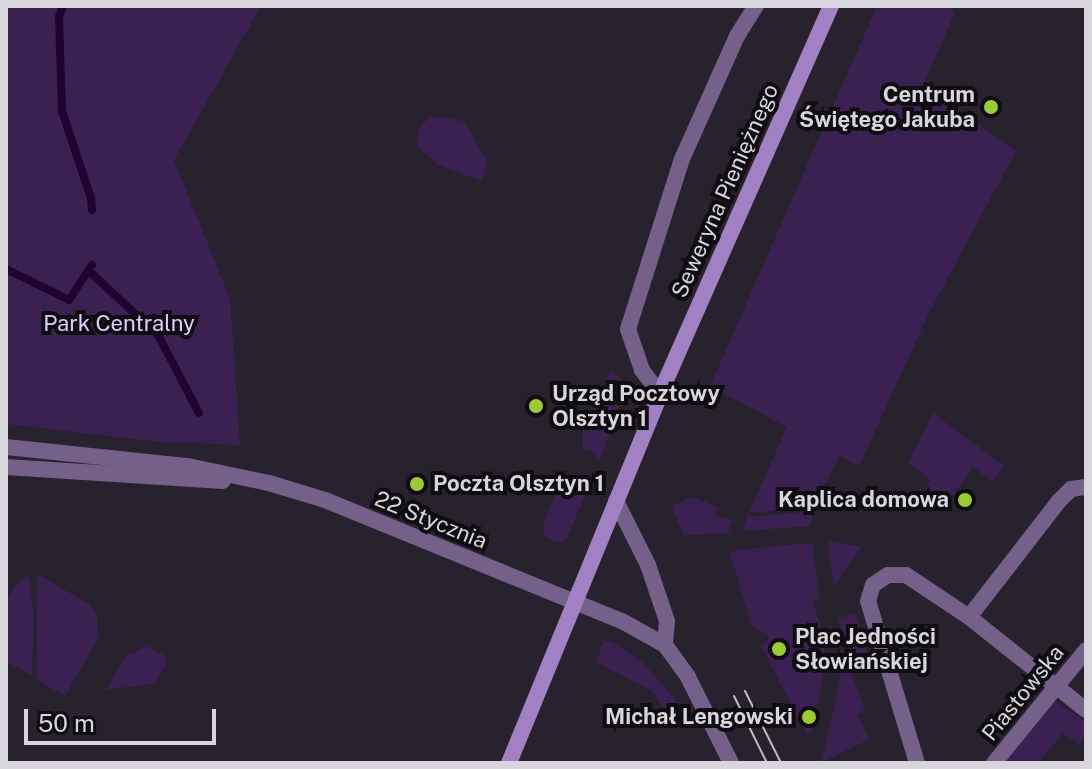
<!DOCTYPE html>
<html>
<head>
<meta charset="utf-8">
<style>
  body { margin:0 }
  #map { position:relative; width:1092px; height:769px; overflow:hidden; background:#27222d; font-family:"Public Sans",sans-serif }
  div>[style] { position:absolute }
  .green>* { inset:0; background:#3b2152 }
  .stream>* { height:8px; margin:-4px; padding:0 4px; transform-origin:4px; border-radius:4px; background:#1f0333 }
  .street>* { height:16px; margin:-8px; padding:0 8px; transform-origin:8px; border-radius:8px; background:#746089 }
  .secondary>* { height:16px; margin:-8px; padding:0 8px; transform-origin:8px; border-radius:8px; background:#a181c3 }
  .tram>* { height:2px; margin:-1px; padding:0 1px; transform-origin:1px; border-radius:1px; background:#bebac3 }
  .dots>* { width:22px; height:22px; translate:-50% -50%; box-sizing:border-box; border:4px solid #0f0d11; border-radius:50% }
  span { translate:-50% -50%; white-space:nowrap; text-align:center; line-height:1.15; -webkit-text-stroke:8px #0f0d11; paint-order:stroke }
  .poi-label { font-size:22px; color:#d9d5dd; font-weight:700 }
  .right { translate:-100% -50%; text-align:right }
  .left { translate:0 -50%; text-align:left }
  .street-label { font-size:22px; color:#d9d5dd }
  .park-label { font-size:22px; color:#e3cbfd }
  .frame { position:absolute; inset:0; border:8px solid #d9d5dd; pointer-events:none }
  .scale { position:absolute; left:24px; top:709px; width:192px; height:36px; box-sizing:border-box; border:4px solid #d9d5dd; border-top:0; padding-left:10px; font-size:24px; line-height:28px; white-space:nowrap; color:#d9d5dd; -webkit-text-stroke:6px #0f0d11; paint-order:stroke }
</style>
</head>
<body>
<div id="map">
  <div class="green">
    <i style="clip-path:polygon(6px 6px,261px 6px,174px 160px,230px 299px,240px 445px,160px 442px,6px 424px)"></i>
    <i style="clip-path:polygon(877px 6px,949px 6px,952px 9px,954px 15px,923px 85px,1016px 151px,929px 313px,859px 466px,839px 456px,814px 507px,749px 513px,749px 517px,814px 511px,810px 526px,742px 531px,749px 513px,787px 427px,710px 386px)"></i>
    <i style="clip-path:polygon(429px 117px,448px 117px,465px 122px,487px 161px,482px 181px,438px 165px,417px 146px,418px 130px)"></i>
    <i style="clip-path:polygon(610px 371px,619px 376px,625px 392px,600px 460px,593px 452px,583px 449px,583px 428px)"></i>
    <i style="clip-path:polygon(933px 413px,1004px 466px,993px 482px,973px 467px,943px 508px,922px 495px,930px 479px,908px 463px)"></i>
    <i style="clip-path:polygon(571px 478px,577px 482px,591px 481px,566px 540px,557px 543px,544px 536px,543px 524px,556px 492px)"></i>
    <i style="clip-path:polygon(692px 497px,718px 507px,715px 515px,733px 520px,728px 533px,684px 535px,671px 506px)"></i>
    <i style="clip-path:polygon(830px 541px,861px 547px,834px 587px,828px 545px)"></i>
    <i style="clip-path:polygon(809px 543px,813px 546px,819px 598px,812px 601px,823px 631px,825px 666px,812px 732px,807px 735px,760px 644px,767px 643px,769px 635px,752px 626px,730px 554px,736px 550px)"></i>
    <i style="clip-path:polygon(37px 574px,89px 604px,97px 615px,98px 639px,65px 696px,37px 680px)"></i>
    <i style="clip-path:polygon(29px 575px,34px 619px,32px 676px,6px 661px,6px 600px,15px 585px)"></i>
    <i style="clip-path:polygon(855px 614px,870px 662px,857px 667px,838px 618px)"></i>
    <i style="clip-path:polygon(610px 641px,641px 661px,678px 702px,665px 710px,652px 691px,596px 662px,603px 643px)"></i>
    <i style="clip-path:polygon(146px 646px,164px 655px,167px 661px,156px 683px,106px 690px,128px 652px,132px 654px)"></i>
    <i style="clip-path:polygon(841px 647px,865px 710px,857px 715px,870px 739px,821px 763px,839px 687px)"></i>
    <i style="clip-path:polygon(1052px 699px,1086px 722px,1086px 734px,1079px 744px,1063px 733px,1038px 763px,999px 763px)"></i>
  </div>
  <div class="stream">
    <i style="left:63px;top:6px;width:12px;rotate:110deg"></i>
    <i style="left:59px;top:17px;width:94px;rotate:88.2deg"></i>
    <i style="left:62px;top:111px;width:92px;rotate:71.6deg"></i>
    <i style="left:91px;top:198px;width:12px;rotate:85deg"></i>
    <i style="left:6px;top:269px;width:70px;rotate:26.2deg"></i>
    <i style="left:69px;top:300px;width:42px;rotate:-56.7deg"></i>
    <i style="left:88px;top:270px;width:96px;rotate:42.9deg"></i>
    <i style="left:158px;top:335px;width:88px;rotate:62.3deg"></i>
  </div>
  <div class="street">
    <i style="left:660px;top:394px;width:30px;rotate:-127deg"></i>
    <i style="left:642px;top:370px;width:43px;rotate:-108.9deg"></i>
    <i style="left:628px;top:329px;width:178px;rotate:-72.4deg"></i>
    <i style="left:682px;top:159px;width:135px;rotate:-65.9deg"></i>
    <i style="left:737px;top:36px;width:36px;rotate:-58deg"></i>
    <i style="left:6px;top:447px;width:183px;rotate:6deg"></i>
    <i style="left:188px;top:466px;width:83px;rotate:11.9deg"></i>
    <i style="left:269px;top:483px;width:59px;rotate:16.9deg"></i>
    <i style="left:325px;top:500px;width:321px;rotate:22.2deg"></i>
    <i style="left:622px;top:621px;width:49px;rotate:29.2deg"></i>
    <i style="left:665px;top:645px;width:39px;rotate:54deg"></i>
    <i style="left:688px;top:677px;width:96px;rotate:63.4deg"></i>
    <i style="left:6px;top:467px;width:217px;rotate:3.7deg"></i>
    <i style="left:616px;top:501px;width:72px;rotate:63.4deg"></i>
    <i style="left:648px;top:565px;width:59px;rotate:71.3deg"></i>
    <i style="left:667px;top:621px;width:24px;rotate:95deg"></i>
    <i style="left:969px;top:617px;width:147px;rotate:-52.2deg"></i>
    <i style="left:1059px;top:501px;width:17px;rotate:-45deg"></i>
    <i style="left:1071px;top:489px;width:15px;rotate:-8deg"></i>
    <i style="left:917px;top:763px;width:169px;rotate:-106.8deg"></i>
    <i style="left:868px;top:601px;width:17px;rotate:-73deg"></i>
    <i style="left:873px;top:585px;width:18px;rotate:-34deg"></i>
    <i style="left:888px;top:575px;width:18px"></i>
    <i style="left:906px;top:575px;width:76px;rotate:33.7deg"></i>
    <i style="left:969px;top:617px;width:149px;rotate:38.5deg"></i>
    <i style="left:994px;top:763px;width:146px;rotate:-50.8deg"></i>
  </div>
  <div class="secondary">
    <i style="left:509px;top:763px;width:414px;rotate:-67.7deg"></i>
    <i style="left:666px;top:380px;width:409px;rotate:-66.2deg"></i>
  </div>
  <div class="tram">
    <i style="left:745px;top:691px;width:80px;rotate:63.4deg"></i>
    <i style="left:734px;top:696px;width:75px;rotate:63.8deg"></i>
  </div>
  <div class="dots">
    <i style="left:991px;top:107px;background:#9acb34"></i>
    <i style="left:536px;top:406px;background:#9acb34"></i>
    <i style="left:417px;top:484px;background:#9acb34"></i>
    <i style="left:965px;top:500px;background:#9acb34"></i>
    <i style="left:779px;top:649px;background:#9acb34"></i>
    <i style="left:809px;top:717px;background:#9acb34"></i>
  </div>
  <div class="poi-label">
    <span class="right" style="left:975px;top:107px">Centrum<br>Świętego Jakuba</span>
    <span class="left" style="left:552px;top:406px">Urząd Pocztowy<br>Olsztyn 1</span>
    <span class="left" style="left:433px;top:484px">Poczta Olsztyn 1</span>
    <span class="right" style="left:949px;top:500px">Kaplica domowa</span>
    <span class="left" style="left:795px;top:649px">Plac Jedności<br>Słowiańskiej</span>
    <span class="right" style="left:793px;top:717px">Michał Lengowski</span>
  </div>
  <div class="street-label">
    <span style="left:725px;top:191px;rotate:-66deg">Seweryna Pieniężnego</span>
    <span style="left:431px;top:520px;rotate:22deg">22 Stycznia</span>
    <span style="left:1023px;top:693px;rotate:-51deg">Piastowska</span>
  </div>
  <div class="park-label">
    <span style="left:119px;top:324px">Park Centralny</span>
  </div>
  <div class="frame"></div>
  <div class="scale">50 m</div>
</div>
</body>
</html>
